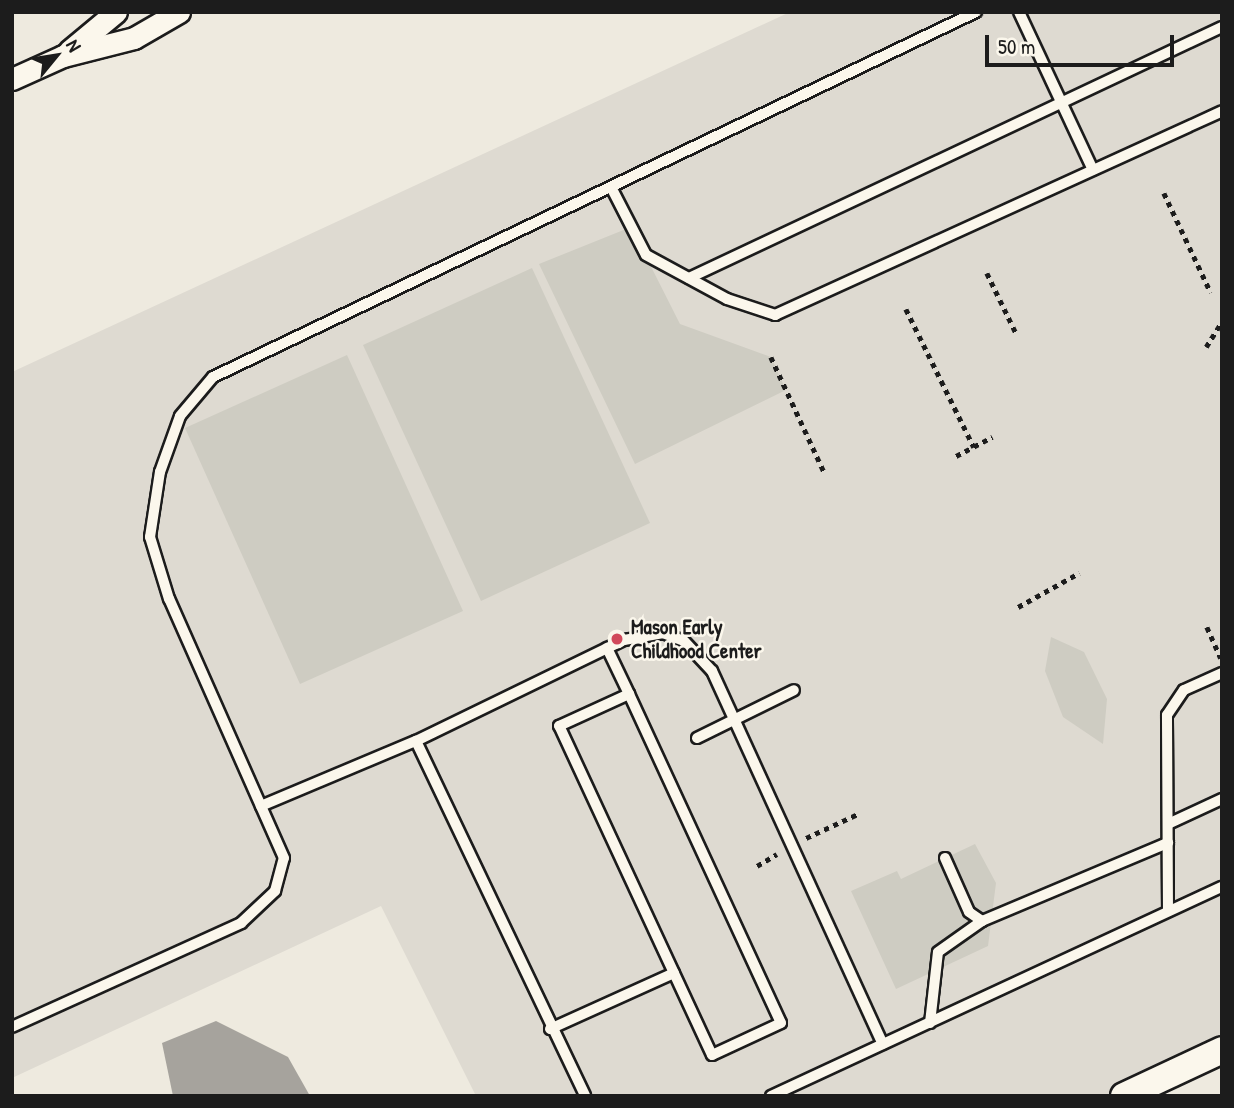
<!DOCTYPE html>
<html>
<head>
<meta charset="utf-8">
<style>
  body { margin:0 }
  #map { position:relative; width:1234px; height:1108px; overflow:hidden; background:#eeeadf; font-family:"Patrick Hand",sans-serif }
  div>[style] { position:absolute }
  .built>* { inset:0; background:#dedad1 }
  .green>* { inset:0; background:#ceccc2 }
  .water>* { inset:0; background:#a6a39d }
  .path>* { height:4.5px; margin-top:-2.25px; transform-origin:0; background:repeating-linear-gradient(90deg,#1c1c1c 0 5px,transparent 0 10px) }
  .roads { filter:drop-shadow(2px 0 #1c1c1c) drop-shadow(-2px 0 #1c1c1c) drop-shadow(0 2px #1c1c1c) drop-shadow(0 -2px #1c1c1c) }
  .service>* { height:10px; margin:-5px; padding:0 5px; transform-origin:5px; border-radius:5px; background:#fbf7ec }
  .minor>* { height:21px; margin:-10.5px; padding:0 10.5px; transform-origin:10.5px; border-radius:10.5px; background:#fbf7ec }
  .tertiary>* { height:26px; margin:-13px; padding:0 13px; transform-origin:13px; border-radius:13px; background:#fbf7ec }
  .dots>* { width:19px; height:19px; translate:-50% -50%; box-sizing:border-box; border:4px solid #fbf7ec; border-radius:50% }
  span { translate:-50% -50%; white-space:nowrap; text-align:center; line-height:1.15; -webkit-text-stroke:5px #fbf7ec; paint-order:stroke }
  .poi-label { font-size:21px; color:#1c1c1c; font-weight:700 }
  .left { translate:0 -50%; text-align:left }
  .frame { position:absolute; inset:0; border:14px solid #1c1c1c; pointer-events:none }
  .north { position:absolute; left:21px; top:21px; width:70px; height:70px; -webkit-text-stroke:5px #fbf7ec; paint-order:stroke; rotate:60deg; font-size:19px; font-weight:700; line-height:28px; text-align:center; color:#1c1c1c }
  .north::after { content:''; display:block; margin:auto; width:24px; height:32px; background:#1c1c1c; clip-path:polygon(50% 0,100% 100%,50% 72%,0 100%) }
  .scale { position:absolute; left:985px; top:35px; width:189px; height:32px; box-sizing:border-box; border:4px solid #1c1c1c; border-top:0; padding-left:9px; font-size:21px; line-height:24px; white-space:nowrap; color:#1c1c1c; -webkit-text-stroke:5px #fbf7ec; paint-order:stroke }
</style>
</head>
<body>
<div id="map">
  <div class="built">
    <i style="clip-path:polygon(790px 12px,1222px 12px,1222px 1050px,1124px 1096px,476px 1096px,381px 906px,12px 1078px,12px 372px)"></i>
  </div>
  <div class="green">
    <i style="clip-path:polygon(631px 227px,680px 324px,771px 357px,786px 390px,635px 464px,539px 264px)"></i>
    <i style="clip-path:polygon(532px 268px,650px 523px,481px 601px,363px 345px)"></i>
    <i style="clip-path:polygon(347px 355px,463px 611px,300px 684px,185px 428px)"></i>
    <i style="clip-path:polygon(1051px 637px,1084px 652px,1107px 699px,1103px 744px,1063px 717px,1045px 671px)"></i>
    <i style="clip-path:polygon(975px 844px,996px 883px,988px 946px,896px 989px,851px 891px,897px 871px,901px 879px)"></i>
  </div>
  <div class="water">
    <i style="clip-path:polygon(216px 1021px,288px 1057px,310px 1096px,173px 1096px,162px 1043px)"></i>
  </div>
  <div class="path">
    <i style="left:1164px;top:193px;width:110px;rotate:64.8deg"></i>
    <i style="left:987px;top:273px;width:69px;rotate:64.2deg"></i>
    <i style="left:906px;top:309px;width:154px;rotate:63.8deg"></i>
    <i style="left:1206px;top:347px;width:31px;rotate:-58deg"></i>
    <i style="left:771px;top:357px;width:129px;rotate:65.2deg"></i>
    <i style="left:956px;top:456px;width:41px;rotate:-27.8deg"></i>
    <i style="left:1018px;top:607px;width:70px;rotate:-29.1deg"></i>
    <i style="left:1207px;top:627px;width:34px;rotate:66deg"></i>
    <i style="left:806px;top:838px;width:57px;rotate:-24.8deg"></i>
    <i style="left:757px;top:866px;width:23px;rotate:-31deg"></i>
  </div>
  <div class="roads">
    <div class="service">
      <i style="left:1019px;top:12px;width:174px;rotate:64.9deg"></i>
      <i style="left:611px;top:187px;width:76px;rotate:62.8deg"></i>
      <i style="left:646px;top:255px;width:92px;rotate:28.5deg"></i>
      <i style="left:727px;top:299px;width:51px;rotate:18.4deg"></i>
      <i style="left:775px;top:315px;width:491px;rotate:-24.5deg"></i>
      <i style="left:689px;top:278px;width:589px;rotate:-25.22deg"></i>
      <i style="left:607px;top:648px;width:51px;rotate:64.4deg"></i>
      <i style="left:629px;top:694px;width:362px;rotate:65.2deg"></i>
      <i style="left:781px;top:1023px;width:76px;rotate:155.1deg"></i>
      <i style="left:712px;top:1055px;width:363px;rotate:-114.9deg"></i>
      <i style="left:559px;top:726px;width:77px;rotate:-24.6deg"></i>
      <i style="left:697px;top:738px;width:108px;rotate:-26.3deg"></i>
      <i style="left:416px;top:741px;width:393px;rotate:64.5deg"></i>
      <i style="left:261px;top:806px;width:168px;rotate:-22.8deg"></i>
      <i style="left:416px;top:741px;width:231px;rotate:-25.9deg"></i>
      <i style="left:624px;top:640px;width:40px;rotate:-10deg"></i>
      <i style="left:663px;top:633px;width:22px;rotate:21deg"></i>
      <i style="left:684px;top:641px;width:41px;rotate:47deg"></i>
      <i style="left:712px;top:671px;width:410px;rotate:65.4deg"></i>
      <i style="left:1168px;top:824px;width:60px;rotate:-24.8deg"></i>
      <i style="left:945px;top:858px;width:59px;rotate:66deg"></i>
      <i style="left:969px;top:912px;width:16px;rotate:35deg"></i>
      <i style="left:1168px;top:911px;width:196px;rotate:-90.3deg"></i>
      <i style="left:1167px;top:715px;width:30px;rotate:-56deg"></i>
      <i style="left:1184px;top:690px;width:42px;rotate:-24.1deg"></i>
      <i style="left:930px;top:1023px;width:71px;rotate:-83.6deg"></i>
      <i style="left:938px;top:952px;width:54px;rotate:-35.2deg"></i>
      <i style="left:982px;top:921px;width:202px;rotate:-22.8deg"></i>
      <i style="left:12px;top:1027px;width:252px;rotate:-24.4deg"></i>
      <i style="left:241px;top:923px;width:47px;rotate:-43.3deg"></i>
      <i style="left:275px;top:891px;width:34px;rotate:-75deg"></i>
      <i style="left:284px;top:858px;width:283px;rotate:-113.9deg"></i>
      <i style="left:169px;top:599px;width:65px;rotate:-107deg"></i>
      <i style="left:150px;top:537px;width:66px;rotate:-81.3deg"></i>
      <i style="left:160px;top:472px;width:59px;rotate:-70.3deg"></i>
      <i style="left:180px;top:416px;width:51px;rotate:-49.8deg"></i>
      <i style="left:213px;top:377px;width:846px;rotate:-25.57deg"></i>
      <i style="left:550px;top:1029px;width:136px;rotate:-24.3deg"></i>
      <i style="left:771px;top:1096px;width:497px;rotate:-24.9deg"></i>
    </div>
    <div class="minor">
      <i style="left:69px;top:51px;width:61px;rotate:-39.7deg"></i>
      <i style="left:12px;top:79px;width:56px;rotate:-24.3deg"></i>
      <i style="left:63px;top:56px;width:73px;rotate:-14.2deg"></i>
      <i style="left:134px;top:38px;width:52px;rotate:-30deg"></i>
    </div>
    <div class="tertiary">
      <i style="left:1124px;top:1096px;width:108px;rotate:-25.1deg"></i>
    </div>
  </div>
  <div class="dots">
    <i style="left:617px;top:639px;background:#d1495b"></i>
  </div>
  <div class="poi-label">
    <span class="left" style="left:631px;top:639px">Mason Early<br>Childhood Center</span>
  </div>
  <div class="frame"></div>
  <div class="north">N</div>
  <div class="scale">50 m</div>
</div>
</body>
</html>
